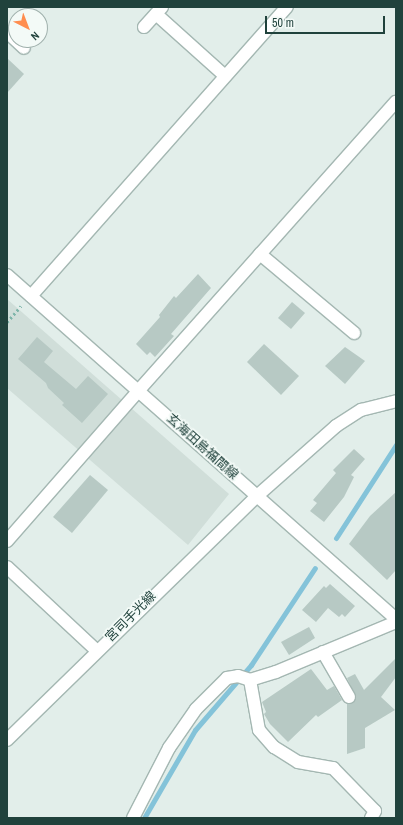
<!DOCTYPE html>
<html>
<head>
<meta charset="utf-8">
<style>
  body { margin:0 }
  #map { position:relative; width:403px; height:825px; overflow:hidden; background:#e2eeea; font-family:"Archivo Narrow","Noto Sans JP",sans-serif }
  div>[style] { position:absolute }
  .built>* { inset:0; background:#d0ded9 }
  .stream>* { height:5px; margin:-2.5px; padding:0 2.5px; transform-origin:2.5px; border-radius:2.5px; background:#84c3d9 }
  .building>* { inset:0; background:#b7c9c4 }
  .path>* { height:2.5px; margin-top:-1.25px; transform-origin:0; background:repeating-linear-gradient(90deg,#7fb5aa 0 2px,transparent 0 5px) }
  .roads { filter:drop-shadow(1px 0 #a4b7b2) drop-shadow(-1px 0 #a4b7b2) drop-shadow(0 1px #a4b7b2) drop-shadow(0 -1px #a4b7b2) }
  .minor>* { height:12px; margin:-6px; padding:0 6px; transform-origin:6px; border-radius:6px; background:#fff }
  .tertiary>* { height:12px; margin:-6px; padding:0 6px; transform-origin:6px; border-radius:6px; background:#fff }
  .secondary>* { height:12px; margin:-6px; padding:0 6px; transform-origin:6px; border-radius:6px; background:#fff }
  span { translate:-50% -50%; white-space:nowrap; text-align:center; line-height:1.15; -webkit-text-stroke:3.5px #f3faf7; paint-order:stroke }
  .street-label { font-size:13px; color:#20423c }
  .frame { position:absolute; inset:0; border:8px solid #20423c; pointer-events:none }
  .north { position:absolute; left:8px; top:8px; width:40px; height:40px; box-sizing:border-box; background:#f3faf7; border:1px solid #9fb0ac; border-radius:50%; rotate:138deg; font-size:11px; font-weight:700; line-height:16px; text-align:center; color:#20423c }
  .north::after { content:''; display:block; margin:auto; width:14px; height:18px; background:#ff8d4f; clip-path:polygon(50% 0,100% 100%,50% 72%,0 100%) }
  .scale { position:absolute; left:265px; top:16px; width:120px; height:18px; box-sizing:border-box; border:2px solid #20423c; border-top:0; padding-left:5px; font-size:12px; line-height:14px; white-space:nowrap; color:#20423c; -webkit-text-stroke:3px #f3faf7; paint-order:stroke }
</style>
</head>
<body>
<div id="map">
  <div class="built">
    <i style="clip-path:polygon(7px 299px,229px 494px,188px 545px,7px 388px)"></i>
  </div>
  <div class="stream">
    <i style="left:336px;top:538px;width:111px;rotate:-57.2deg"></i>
    <i style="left:144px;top:818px;width:102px;rotate:-59.9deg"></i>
    <i style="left:195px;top:730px;width:86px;rotate:-49.3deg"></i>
    <i style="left:251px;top:665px;width:116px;rotate:-56.6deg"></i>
  </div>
  <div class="building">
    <i style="clip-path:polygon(7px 58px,24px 74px,7px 93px)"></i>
    <i style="clip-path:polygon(198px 274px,211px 288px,171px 334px,174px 336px,155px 357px,150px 352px,147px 355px,136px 344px,160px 317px,159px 315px,174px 296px,176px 298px)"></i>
    <i style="clip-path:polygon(292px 302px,305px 313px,291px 329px,278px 318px)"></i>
    <i style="clip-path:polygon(37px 337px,53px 351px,44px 362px,76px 389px,88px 376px,108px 394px,82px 423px,62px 405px,64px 403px,48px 388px,46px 383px,18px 359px)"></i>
    <i style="clip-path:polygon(264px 344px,299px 376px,281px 395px,247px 362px)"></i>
    <i style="clip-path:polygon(345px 347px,365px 361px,345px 384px,325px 366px)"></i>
    <i style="clip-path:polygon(354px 449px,365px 459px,351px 475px,354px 477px,344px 497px,324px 522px,310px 511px,317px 503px,313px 500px,336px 473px,333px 470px)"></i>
    <i style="clip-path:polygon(90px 475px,108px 490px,72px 533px,53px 517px)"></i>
    <i style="clip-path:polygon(396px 492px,396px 570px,387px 580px,349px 544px,370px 516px)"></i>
    <i style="clip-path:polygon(330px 584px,355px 606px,345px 617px,342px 614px,339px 617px,328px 608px,316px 622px,302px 610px,324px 586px,326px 588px)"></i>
    <i style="clip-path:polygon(309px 627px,315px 638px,289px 655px,281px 642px)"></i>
    <i style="clip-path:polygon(396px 658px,396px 677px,381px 697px,395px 710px,365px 728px,365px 748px,347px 754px,347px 704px,353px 703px,356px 697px,347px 678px,355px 674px,364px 690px)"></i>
    <i style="clip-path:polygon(311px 669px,327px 690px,334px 686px,342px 700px,318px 717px,316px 715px,288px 742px,270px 724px,264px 714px,266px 712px,262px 702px)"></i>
  </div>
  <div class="path">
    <i style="left:7px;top:322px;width:21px;rotate:-49deg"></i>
  </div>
  <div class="roads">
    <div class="minor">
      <i style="left:156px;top:14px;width:93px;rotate:41.9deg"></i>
      <i style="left:144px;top:27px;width:27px;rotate:-48deg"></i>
      <i style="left:7px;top:32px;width:23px;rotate:43deg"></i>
      <i style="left:260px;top:254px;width:123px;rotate:40deg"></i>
      <i style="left:31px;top:296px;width:386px;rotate:-48.5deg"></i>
      <i style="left:139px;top:390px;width:386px;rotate:-48.3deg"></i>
      <i style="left:7px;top:567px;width:123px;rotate:43deg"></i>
      <i style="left:323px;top:652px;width:52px;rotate:60deg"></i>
      <i style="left:250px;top:680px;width:51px;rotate:79.8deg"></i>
      <i style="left:259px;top:730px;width:23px;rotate:49deg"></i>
      <i style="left:274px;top:747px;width:28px;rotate:32deg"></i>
      <i style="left:298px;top:762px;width:36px;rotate:10deg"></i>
      <i style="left:333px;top:768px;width:60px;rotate:45.7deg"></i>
      <i style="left:375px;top:811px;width:8px;rotate:120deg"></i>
      <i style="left:133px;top:818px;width:79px;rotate:-62.8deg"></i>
      <i style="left:169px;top:748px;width:47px;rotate:-55.3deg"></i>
      <i style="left:196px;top:709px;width:44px;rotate:-45deg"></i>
      <i style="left:227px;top:678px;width:11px;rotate:-10deg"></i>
      <i style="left:238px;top:676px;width:13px;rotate:18deg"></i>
      <i style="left:250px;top:680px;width:27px;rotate:-17deg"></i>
      <i style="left:276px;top:672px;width:130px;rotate:-22.6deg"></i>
    </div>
    <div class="tertiary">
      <i style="left:257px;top:496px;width:106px;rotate:-41.5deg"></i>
      <i style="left:336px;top:426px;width:30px;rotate:-33deg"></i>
      <i style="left:361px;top:410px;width:36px;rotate:-14deg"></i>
      <i style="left:7px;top:541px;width:201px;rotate:-48.8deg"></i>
    </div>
    <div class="secondary">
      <i style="left:7px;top:275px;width:519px;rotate:41.49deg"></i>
      <i style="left:7px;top:740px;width:349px;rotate:-44.3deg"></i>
    </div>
  </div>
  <div class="street-label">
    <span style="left:202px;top:447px;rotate:42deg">玄海田島福間線</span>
    <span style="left:131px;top:617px;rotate:-45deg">宮司手光線</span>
  </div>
  <div class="frame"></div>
  <div class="north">N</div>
  <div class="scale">50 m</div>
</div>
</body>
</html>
